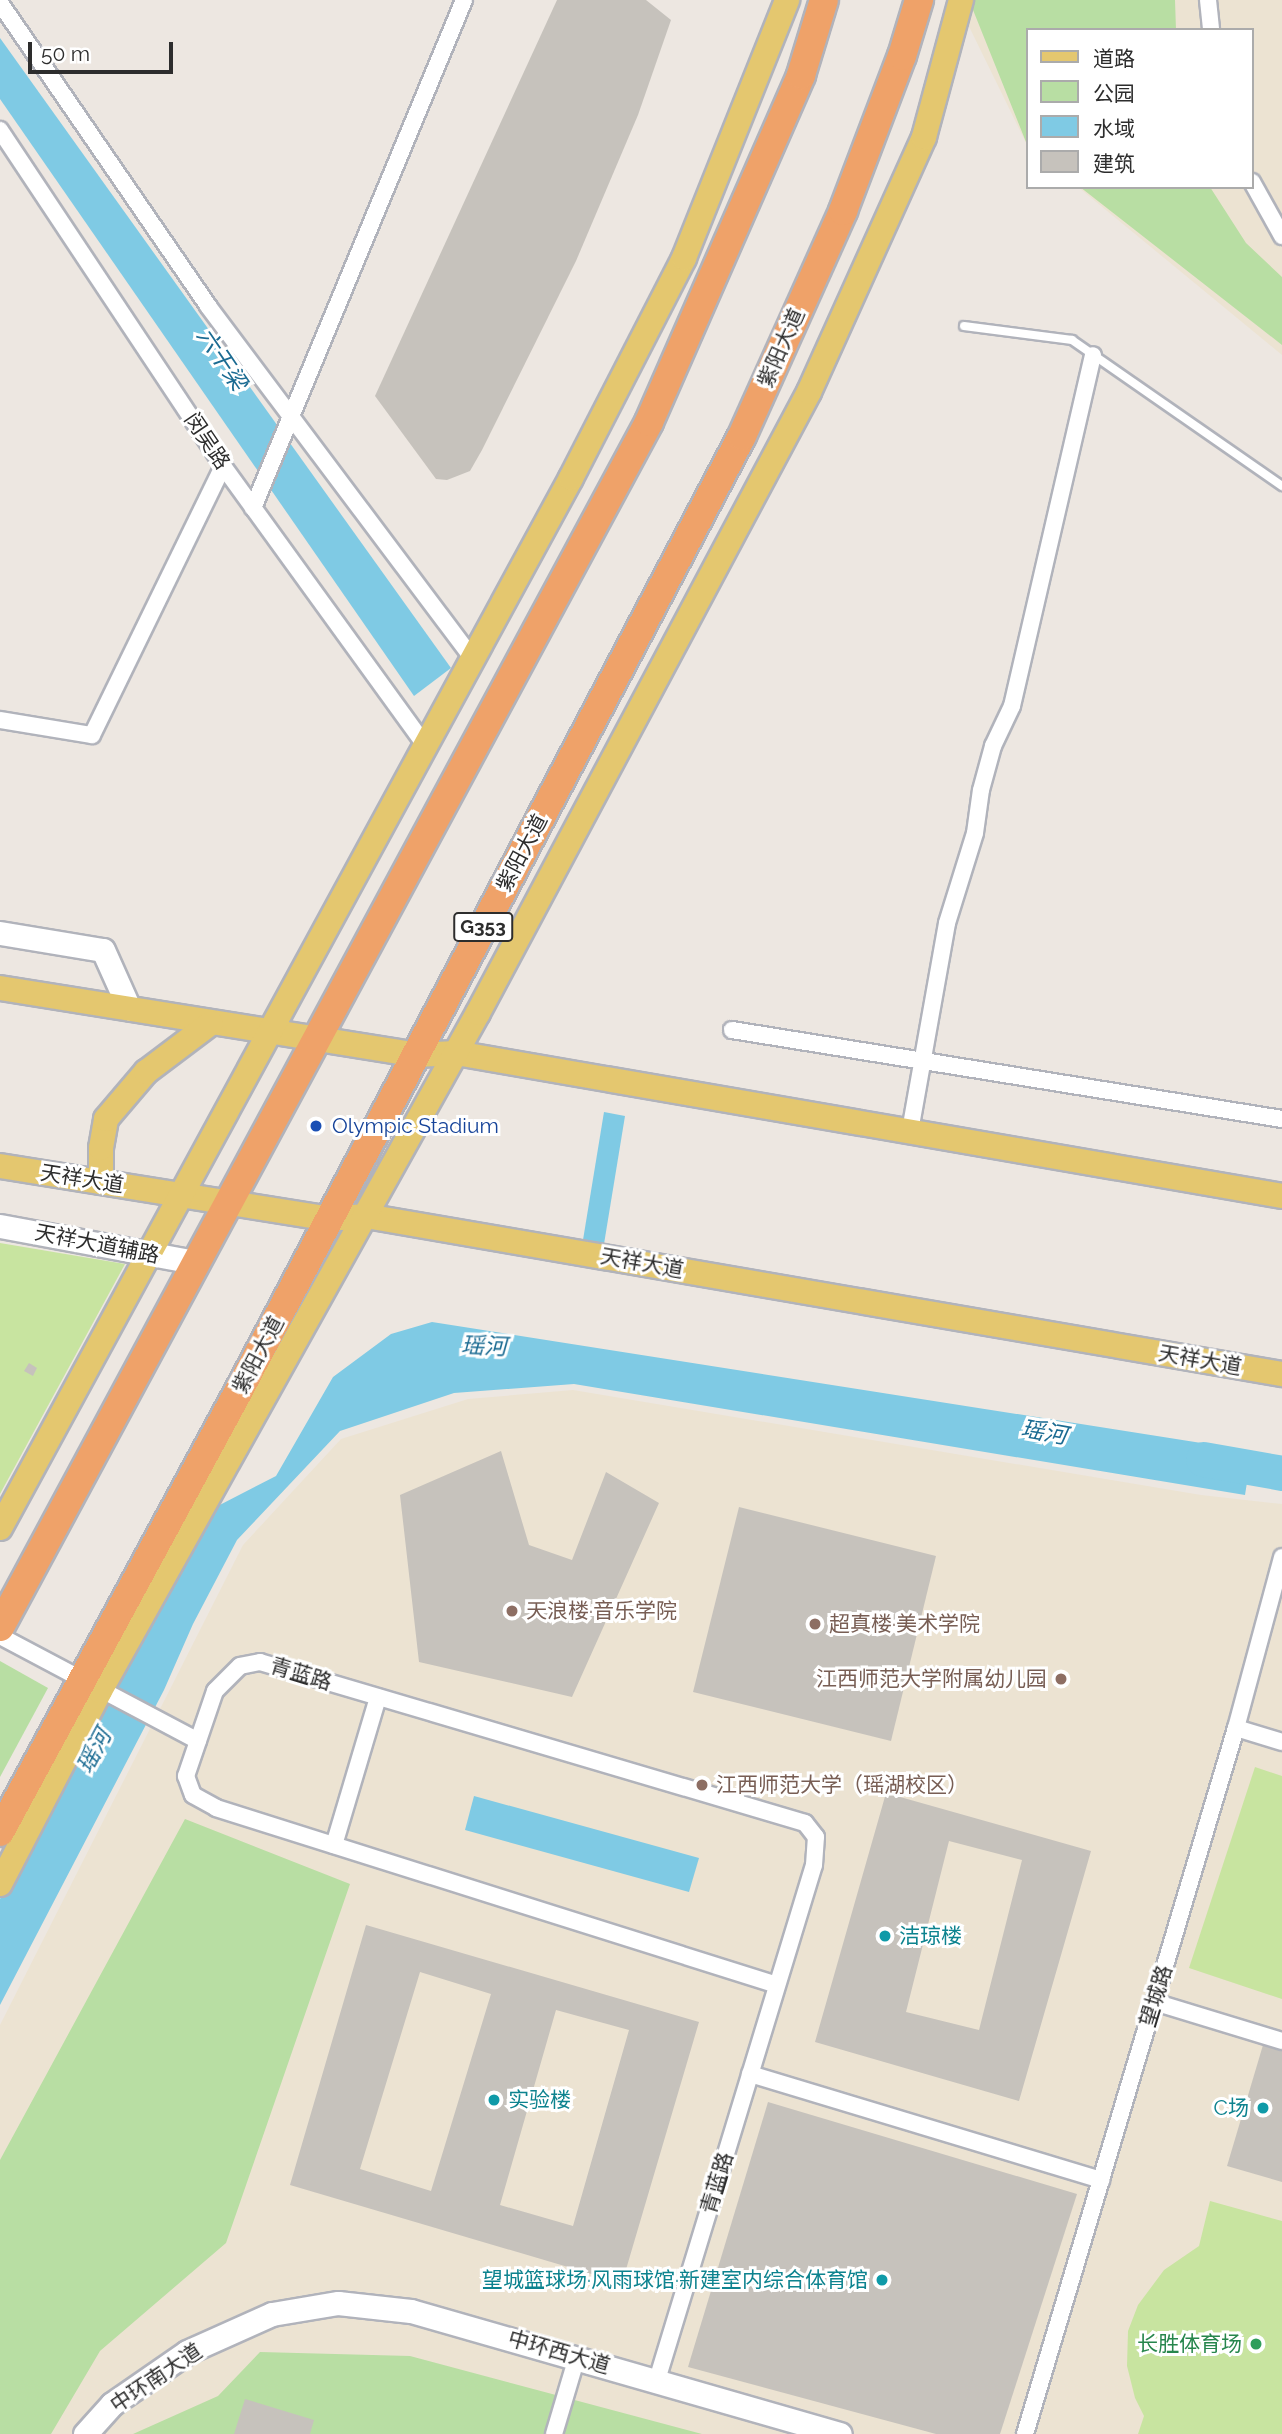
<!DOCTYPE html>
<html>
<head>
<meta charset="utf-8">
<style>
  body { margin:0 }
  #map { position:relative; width:1282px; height:2434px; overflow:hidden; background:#ede7e1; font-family:Raleway,"Noto Sans SC",sans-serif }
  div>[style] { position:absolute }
  .education>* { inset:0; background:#ece3d2 }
  .green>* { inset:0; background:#b8dea3 }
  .pitch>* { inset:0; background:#c8e4a0 }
  .water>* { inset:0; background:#7fcae4 }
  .river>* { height:35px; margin:-17.5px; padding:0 17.5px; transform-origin:17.5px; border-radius:17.5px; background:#7fcae4 }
  .building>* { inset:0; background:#c6c2bc }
  .roads { filter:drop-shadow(2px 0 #b1b3bb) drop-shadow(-2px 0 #b1b3bb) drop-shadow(0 2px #b1b3bb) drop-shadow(0 -2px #b1b3bb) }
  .lane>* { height:8px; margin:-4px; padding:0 4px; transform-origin:4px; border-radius:4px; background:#fff }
  .street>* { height:16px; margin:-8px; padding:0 8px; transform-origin:8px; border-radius:8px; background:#fff }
  .secondary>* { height:23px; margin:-11.5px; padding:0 11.5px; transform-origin:11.5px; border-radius:11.5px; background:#fff }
  .primary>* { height:24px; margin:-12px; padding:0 12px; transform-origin:12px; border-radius:12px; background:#e4c76f }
  .highway>* { height:28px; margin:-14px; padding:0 14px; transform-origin:14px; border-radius:14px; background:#efa269 }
  .dots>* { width:19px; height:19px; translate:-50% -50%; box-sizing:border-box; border:4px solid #fff; border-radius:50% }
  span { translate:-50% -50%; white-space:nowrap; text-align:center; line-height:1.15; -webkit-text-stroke:6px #fff; paint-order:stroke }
  .shield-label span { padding:2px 5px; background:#fff; border:2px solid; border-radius:5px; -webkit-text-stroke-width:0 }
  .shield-label { font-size:19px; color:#2d2d2d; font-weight:700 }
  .street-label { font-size:21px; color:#2d2d2d }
  .transit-label { font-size:21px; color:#164399 }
  .left { translate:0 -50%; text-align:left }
  .education-label { font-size:21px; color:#785e54 }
  .right { translate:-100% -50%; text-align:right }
  .culture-label { font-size:21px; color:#0d838f }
  .leisure-label { font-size:21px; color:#27864d }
  .water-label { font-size:23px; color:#1b6b92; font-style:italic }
  .legend { position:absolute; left:1026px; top:28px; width:228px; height:161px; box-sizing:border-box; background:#fff; border:2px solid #ababab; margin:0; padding:9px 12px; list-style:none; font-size:21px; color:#2d2d2d }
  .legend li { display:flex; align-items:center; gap:14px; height:35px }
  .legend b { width:35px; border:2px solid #ababab }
  .scale { position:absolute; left:28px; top:42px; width:145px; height:32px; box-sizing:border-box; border:4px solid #2d2d2d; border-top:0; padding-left:9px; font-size:21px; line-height:24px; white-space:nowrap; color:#2d2d2d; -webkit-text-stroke:5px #fff; paint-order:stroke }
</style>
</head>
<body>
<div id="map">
  <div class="education">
    <i style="clip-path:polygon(956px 0,1282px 0,1282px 355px,1078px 187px,1252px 187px,1252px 30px,1028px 30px,1028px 147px)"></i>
    <i style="clip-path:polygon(573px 1390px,1201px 1495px,1282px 1504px,1282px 2434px,0 2434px,0 2025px,243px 1545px,341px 1439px,468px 1399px)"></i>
  </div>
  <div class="green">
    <i style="clip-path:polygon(969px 0,1175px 0,1176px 30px,1028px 30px,1028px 147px)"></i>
    <i style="clip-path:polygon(1080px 187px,1210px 187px,1246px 243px,1282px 277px,1282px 345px)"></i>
    <i style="clip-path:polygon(0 1661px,48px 1688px,0 1777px)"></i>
    <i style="clip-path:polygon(185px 1819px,350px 1884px,226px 2243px,100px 2351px,51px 2434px,0 2434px,0 2160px)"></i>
    <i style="clip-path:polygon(260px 2352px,410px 2356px,702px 2434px,133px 2434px,218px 2396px)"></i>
  </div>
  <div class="pitch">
    <i style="clip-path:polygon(0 1243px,125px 1264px,0 1494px)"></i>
    <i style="clip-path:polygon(1255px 1767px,1282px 1776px,1282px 1999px,1189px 1968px)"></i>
    <i style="clip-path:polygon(1210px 2201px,1282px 2221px,1282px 2434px,1138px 2434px,1144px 2416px,1135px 2398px,1127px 2366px,1128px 2331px,1138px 2305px,1164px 2270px,1199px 2246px)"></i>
  </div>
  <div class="water">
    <i style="clip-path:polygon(0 38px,451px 668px,414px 696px,0 99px)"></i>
    <i style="clip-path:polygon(604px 1112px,625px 1116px,603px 1250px,582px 1246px)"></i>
    <i style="clip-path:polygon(432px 1322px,1252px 1451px,1245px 1495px,574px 1384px,454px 1393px,340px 1431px,237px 1540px,193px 1624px,164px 1690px,0 2005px,0 1899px,210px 1510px,276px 1476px,333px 1377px,391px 1334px)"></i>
    <i style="clip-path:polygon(474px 1796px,699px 1858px,689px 1892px,465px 1830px)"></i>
  </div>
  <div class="river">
    <i style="left:1203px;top:1459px;width:80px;rotate:10deg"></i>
  </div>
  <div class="building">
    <i style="clip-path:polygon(557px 0,646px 0,671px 20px,638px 115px,576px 261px,482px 450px,470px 471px,447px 480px,436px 479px,375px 396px)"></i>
    <i style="clip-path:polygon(29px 1363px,37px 1368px,33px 1376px,24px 1371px)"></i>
    <i style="clip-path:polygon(501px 1451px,529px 1545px,572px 1560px,606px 1472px,659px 1503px,572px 1697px,419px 1662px,400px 1495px)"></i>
    <i style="clip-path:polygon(739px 1507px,936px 1556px,891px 1741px,693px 1692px)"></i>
    <i style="clip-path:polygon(evenodd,886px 1793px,1091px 1851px,1019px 2101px,815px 2042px,886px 1793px,949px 1841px,1022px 1860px,979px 2030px,906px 2012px,949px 1841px)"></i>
    <i style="clip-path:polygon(evenodd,366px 1925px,699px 2022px,622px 2283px,290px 2185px,366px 1925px,420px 1972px,491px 1994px,431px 2191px,360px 2169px,420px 1972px,366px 1925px,556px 2010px,629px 2030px,573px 2226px,500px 2205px,556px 2010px)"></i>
    <i style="clip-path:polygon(1263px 2045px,1282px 2050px,1282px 2182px,1227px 2166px)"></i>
    <i style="clip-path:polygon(768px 2102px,1077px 2194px,1000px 2434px,936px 2434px,688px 2367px)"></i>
    <i style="clip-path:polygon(245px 2399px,314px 2420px,310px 2434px,234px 2434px)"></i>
  </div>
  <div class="roads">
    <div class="lane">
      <i style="left:964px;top:326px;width:109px;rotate:7.4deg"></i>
      <i style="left:1072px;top:340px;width:256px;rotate:34.8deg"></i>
    </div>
    <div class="street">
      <i style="left:1208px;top:0;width:30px;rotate:84deg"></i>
      <i style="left:0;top:3px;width:368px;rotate:55.5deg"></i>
      <i style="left:208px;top:306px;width:440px;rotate:53.1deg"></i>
      <i style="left:0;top:130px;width:403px;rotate:56.4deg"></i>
      <i style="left:223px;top:466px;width:344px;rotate:54.1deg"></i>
      <i style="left:1252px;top:182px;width:62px;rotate:60.9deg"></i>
      <i style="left:253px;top:508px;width:550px;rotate:-67.44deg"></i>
      <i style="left:0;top:720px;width:93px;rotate:9.3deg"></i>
      <i style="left:92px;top:735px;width:299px;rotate:-64deg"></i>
      <i style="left:732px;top:1030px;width:557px;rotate:9.19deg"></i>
      <i style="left:910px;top:1131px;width:211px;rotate:-79.9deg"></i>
      <i style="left:947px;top:923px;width:94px;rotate:-72.7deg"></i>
      <i style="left:975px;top:833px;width:43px;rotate:-82.1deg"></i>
      <i style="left:981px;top:790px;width:46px;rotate:-74.7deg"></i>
      <i style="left:993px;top:746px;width:44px;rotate:-64.6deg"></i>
      <i style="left:1012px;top:706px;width:360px;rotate:-77deg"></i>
      <i style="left:0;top:1636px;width:224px;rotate:27.9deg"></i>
      <i style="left:1236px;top:1728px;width:48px;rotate:16.9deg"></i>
      <i style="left:334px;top:1845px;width:154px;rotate:-73.4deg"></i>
      <i style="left:1154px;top:2002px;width:134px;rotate:16.9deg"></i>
      <i style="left:750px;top:2074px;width:367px;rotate:16.8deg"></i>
      <i style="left:657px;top:2380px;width:538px;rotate:-73.05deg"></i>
      <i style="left:814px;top:1865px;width:28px;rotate:-86deg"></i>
      <i style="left:816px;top:1837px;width:18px;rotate:-128deg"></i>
      <i style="left:805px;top:1823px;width:568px;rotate:-163.54deg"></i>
      <i style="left:260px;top:1662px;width:20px;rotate:169deg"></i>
      <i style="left:240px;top:1666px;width:35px;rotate:135deg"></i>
      <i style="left:215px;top:1691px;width:90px;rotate:108.8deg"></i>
      <i style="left:186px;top:1776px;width:20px;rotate:70deg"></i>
      <i style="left:193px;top:1795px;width:26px;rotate:29deg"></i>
      <i style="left:216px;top:1808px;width:588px;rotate:17.51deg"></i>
      <i style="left:554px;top:2434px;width:80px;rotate:-73.4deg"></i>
      <i style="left:1025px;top:2434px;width:737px;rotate:-73.36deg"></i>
      <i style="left:1236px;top:1728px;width:177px;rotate:-74.9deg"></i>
    </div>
    <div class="secondary">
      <i style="left:0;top:933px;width:104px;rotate:9.4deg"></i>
      <i style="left:103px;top:950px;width:64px;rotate:65.9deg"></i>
      <i style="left:0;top:1226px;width:197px;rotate:10.5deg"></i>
      <i style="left:85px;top:2434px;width:40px;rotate:-48deg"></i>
      <i style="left:112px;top:2404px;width:91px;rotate:-34.7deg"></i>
      <i style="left:187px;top:2352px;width:93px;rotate:-24.1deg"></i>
      <i style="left:272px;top:2314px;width:67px;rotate:-9.5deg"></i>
      <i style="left:338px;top:2303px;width:73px;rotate:6.3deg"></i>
      <i style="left:411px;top:2311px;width:446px;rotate:16deg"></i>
    </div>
    <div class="primary">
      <i style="left:0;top:988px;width:421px;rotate:9.1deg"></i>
      <i style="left:416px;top:1055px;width:40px;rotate:-2.9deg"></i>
      <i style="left:456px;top:1053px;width:838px;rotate:9.82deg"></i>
      <i style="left:0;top:1166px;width:334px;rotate:9.1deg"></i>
      <i style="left:330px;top:1219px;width:36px;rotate:-5deg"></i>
      <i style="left:366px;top:1216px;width:930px;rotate:9.79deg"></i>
      <i style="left:101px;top:1182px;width:34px;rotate:-90deg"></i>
      <i style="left:101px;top:1148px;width:29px;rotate:-80deg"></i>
      <i style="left:106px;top:1119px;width:62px;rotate:-49.6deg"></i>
      <i style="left:146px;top:1072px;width:81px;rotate:-37deg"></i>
      <i style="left:0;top:1528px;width:1195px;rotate:-61.46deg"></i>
      <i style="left:571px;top:478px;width:247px;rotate:-62.8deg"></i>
      <i style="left:684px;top:258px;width:278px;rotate:-68.2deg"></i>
      <i style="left:0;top:1884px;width:217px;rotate:-62.6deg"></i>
      <i style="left:100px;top:1691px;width:776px;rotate:-60.86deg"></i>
      <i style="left:478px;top:1013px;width:704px;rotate:-61.94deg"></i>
      <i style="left:809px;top:392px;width:280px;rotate:-65.7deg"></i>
      <i style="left:924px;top:137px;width:142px;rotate:-74.9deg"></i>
    </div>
    <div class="highway">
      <i style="left:0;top:1627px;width:1369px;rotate:-61.69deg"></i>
      <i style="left:649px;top:422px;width:379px;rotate:-66.3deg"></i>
      <i style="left:801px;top:75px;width:78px;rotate:-73deg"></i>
      <i style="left:0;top:1832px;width:508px;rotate:-61.57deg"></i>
      <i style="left:242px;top:1385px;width:1073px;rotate:-62.22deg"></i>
      <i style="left:742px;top:436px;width:247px;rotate:-65.8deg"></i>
      <i style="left:843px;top:211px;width:166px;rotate:-69.2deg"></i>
      <i style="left:902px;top:56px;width:59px;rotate:-73.1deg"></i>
    </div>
  </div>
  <div class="dots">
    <i style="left:316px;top:1126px;background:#1a4fb4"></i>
    <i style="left:512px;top:1611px;background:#8d6e63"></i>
    <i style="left:815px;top:1624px;background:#8d6e63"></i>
    <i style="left:1061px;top:1679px;background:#8d6e63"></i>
    <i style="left:702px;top:1785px;background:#8d6e63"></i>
    <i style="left:885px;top:1936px;background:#0f9aa8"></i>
    <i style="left:494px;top:2100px;background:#0f9aa8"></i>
    <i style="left:1263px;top:2108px;background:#0f9aa8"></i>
    <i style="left:882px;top:2280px;background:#0f9aa8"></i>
    <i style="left:1256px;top:2344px;background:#2e9e5b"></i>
  </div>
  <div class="shield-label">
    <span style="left:483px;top:927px">G353</span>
  </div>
  <div class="street-label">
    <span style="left:781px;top:348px;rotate:-66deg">紫阳大道</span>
    <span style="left:207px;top:441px;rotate:56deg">闵吴路</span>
    <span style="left:522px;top:853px;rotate:-62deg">紫阳大道</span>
    <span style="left:82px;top:1179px;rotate:9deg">天祥大道</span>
    <span style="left:97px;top:1244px;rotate:11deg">天祥大道辅路</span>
    <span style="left:642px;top:1263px;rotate:10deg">天祥大道</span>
    <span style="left:258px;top:1355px;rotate:-62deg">紫阳大道</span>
    <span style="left:1200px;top:1360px;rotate:10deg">天祥大道</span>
    <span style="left:301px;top:1674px;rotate:17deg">青蓝路</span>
    <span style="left:1156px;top:1996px;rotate:-73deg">望城路</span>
    <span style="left:717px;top:2183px;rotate:-73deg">青蓝路</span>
    <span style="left:559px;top:2352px;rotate:16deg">中环西大道</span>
    <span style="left:156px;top:2378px;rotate:-34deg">中环南大道</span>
  </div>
  <div class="transit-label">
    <span class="left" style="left:332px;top:1126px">Olympic Stadium</span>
  </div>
  <div class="education-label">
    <span class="left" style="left:526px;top:1611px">天浪楼·音乐学院</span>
    <span class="left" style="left:829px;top:1624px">超真楼·美术学院</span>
    <span class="right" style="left:1047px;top:1679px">江西师范大学附属幼儿园</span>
    <span class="left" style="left:716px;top:1785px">江西师范大学（瑶湖校区）</span>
  </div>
  <div class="culture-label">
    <span class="left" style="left:899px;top:1936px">洁琼楼</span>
    <span class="left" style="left:508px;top:2100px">实验楼</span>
    <span class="right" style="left:1249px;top:2108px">C场</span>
    <span class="right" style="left:868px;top:2280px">望城篮球场·风雨球馆·新建室内综合体育馆</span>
  </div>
  <div class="leisure-label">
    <span class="right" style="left:1242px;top:2344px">长胜体育场</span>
  </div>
  <div class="water-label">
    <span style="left:222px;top:359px;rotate:56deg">六干梁</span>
    <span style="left:484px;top:1346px;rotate:2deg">瑶河</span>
    <span style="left:1044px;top:1432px;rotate:10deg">瑶河</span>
    <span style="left:94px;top:1751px;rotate:-62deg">瑶河</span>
  </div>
  <ul class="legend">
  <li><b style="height:9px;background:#e4c76f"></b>道路</li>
  <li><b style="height:19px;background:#b8dea3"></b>公园</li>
  <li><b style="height:19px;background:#7fcae4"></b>水域</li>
  <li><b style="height:19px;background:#c6c2bc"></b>建筑</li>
  </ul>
  <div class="scale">50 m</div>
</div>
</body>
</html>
